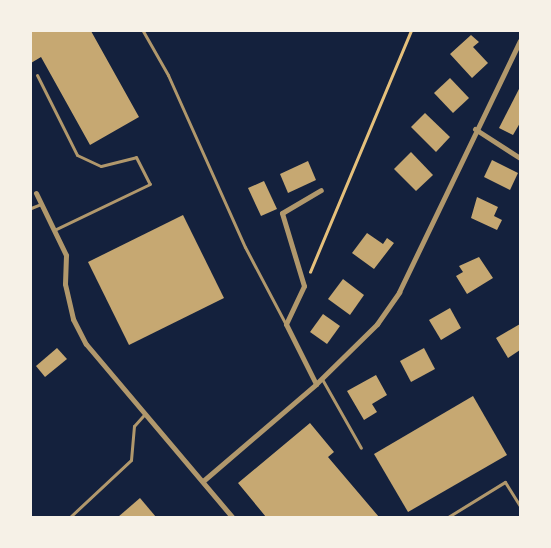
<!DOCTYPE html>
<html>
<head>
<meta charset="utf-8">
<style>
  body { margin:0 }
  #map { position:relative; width:551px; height:548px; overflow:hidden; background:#14213d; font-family:"Noto Sans",sans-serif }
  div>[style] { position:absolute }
  .building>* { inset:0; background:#c6a872 }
  .path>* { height:2.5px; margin:-1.25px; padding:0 1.25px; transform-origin:1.25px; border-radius:1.25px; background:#e5c07b }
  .service>* { height:3px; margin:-1.5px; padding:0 1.5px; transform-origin:1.5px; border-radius:1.5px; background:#b1986c }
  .minor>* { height:5px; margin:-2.5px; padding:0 2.5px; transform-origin:2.5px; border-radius:2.5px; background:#b1986c }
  span { translate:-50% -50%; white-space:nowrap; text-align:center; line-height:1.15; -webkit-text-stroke:4.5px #f6f1e7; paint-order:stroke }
  .frame { position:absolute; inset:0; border:32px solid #f6f1e7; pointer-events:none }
</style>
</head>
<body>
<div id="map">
  <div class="building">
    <i style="clip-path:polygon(31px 31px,91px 31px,139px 117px,90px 145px,41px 57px,31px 63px)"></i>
    <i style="clip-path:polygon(471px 35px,479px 42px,473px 47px,488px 63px,472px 78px,450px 54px)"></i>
    <i style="clip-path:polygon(450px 78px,469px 98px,453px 113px,434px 93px)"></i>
    <i style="clip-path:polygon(520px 87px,520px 123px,513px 135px,499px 128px)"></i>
    <i style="clip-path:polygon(425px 113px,450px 137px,436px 152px,411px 127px)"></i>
    <i style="clip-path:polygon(411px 152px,433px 175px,416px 191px,394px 169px)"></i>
    <i style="clip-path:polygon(492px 160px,518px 173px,510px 190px,484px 177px)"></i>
    <i style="clip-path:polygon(308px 161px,316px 180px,288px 193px,280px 174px)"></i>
    <i style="clip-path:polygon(264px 181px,277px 209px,261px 216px,248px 188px)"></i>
    <i style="clip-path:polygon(477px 197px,498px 207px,494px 216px,502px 220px,497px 230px,471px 218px)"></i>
    <i style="clip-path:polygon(183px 215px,224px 298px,129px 345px,88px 262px)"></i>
    <i style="clip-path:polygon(367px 233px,383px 244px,387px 238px,394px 243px,374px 269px,352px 253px)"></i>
    <i style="clip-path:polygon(479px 257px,493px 278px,467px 294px,456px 276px,463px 272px,459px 266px)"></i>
    <i style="clip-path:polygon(343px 279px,364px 295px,350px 315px,328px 299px)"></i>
    <i style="clip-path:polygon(450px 308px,461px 328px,441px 340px,429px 320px)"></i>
    <i style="clip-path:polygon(323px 314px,340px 326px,327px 344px,310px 332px)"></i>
    <i style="clip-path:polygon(520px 324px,520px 350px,508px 358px,496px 338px)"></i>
    <i style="clip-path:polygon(57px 348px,67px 359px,45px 377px,36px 366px)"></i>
    <i style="clip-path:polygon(424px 348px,435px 369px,411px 382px,400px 361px)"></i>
    <i style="clip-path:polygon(376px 375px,387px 395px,372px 404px,377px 412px,364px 420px,347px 391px)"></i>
    <i style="clip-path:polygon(473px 396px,507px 455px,408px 512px,374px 454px)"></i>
    <i style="clip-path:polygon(310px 423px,334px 452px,328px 457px,379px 517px,266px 517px,238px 483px)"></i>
    <i style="clip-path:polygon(140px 498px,156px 517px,118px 517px)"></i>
  </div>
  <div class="path">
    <i style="left:310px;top:272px;width:261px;rotate:-67.3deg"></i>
  </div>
  <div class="service">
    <i style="left:143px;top:31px;width:51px;rotate:60.4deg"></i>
    <i style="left:168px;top:75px;width:188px;rotate:65.9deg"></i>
    <i style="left:245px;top:247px;width:86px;rotate:62.2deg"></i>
    <i style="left:37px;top:75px;width:89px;rotate:63.4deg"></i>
    <i style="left:77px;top:155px;width:26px;rotate:25deg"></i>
    <i style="left:101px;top:166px;width:36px;rotate:-14deg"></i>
    <i style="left:136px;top:157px;width:30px;rotate:63deg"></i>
    <i style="left:150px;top:184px;width:106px;rotate:154.4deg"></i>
    <i style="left:31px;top:208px;width:11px;rotate:-22deg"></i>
    <i style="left:322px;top:379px;width:79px;rotate:60.5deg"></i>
    <i style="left:70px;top:517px;width:83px;rotate:-43.1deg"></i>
    <i style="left:131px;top:460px;width:34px;rotate:-85deg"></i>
    <i style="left:134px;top:426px;width:15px;rotate:-48deg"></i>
    <i style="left:448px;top:517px;width:67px;rotate:-31.6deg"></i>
    <i style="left:505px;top:482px;width:28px;rotate:58deg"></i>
  </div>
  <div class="minor">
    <i style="left:475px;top:129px;width:54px;rotate:32.8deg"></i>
    <i style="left:36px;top:193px;width:69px;rotate:64.2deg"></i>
    <i style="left:66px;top:255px;width:29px;rotate:92deg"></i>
    <i style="left:65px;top:284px;width:36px;rotate:77deg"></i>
    <i style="left:73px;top:319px;width:28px;rotate:63deg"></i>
    <i style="left:86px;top:344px;width:226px;rotate:49.8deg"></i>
    <i style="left:316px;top:384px;width:67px;rotate:-116.6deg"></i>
    <i style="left:286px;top:324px;width:42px;rotate:-64.7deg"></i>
    <i style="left:304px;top:286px;width:76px;rotate:-106.8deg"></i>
    <i style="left:282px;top:213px;width:45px;rotate:-30.5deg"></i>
    <i style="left:203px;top:481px;width:149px;rotate:-40.6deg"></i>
    <i style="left:316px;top:384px;width:86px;rotate:-44.5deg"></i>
    <i style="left:377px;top:324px;width:39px;rotate:-55deg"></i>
    <i style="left:399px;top:292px;width:279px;rotate:-64.3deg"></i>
  </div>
  <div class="frame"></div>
</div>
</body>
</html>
